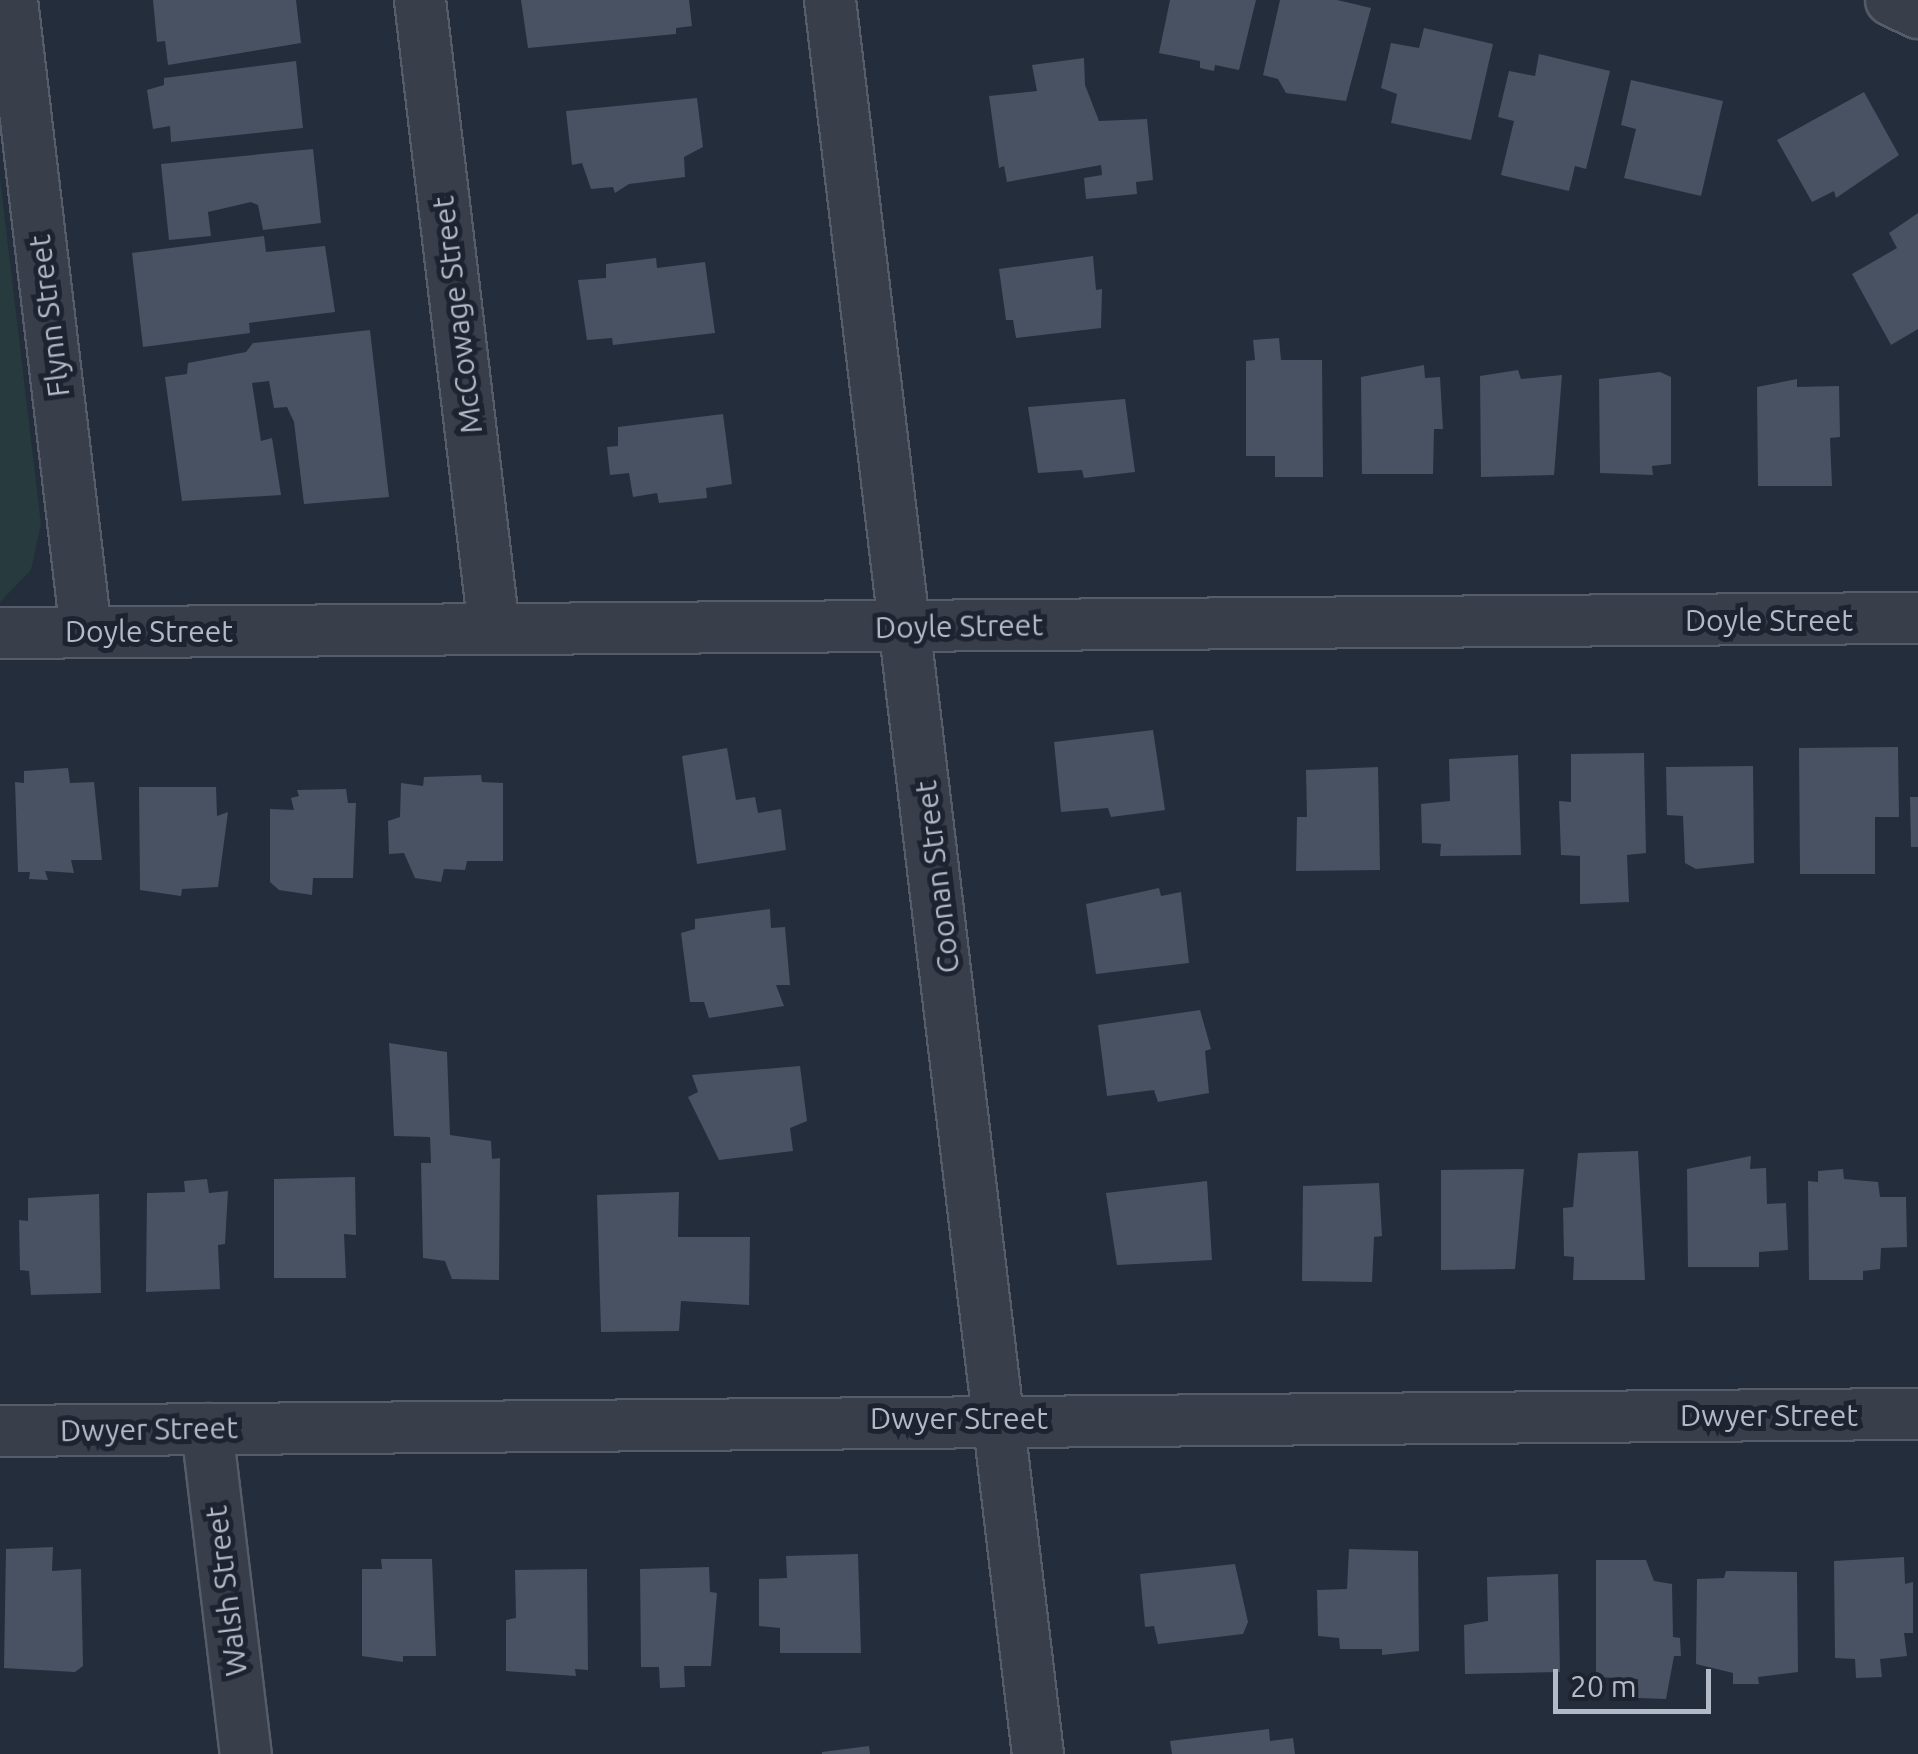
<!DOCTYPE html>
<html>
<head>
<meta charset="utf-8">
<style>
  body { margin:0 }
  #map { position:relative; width:1918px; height:1754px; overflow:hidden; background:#242d3b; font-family:Ubuntu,sans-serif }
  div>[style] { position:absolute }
  .green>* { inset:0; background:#273a3d }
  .building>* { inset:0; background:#485262 }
  .roads { filter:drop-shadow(2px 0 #565d69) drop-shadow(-2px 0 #565d69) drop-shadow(0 2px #565d69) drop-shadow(0 -2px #565d69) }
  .minor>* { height:50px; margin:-25px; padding:0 25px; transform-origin:25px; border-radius:25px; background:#383f4b }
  span { translate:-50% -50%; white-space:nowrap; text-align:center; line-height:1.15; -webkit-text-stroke:10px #1d2430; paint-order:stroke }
  .street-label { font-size:30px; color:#b3bac7 }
  .scale { position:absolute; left:1553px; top:1669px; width:158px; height:45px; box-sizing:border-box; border:5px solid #b3bac7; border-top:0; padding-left:12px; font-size:30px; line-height:35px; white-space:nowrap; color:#b3bac7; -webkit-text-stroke:8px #1d2430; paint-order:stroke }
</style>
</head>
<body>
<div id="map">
  <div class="green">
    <i style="clip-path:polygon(0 178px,41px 524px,31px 570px,0 602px)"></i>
  </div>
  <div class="building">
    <i style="clip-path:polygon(153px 0,296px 0,301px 43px,168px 65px,165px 41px,157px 42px)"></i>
    <i style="clip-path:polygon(521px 0,689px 0,692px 26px,676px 28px,676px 34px,528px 48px)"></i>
    <i style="clip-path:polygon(1170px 0,1256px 0,1239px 70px,1215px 65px,1214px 71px,1200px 68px,1200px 61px,1159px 53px)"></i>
    <i style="clip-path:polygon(1280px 0,1337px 0,1371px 8px,1346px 101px,1286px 93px,1278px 79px,1263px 75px)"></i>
    <i style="clip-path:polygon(1424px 28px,1493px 44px,1471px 140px,1391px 123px,1397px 94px,1381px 88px,1391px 43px,1419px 48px)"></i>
    <i style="clip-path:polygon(1539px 54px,1610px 71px,1586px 169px,1575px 166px,1569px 191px,1501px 175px,1514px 121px,1498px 117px,1509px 71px,1535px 76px)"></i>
    <i style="clip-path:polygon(1084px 58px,1085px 85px,1099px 121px,1147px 119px,1153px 180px,1136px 182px,1137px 194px,1086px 199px,1084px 178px,1102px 175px,1101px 165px,1007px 182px,1004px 166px,999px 168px,989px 96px,1037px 91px,1032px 65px)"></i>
    <i style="clip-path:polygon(296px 61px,303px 128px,171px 142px,170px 126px,153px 129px,147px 90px,164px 85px,164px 78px)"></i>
    <i style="clip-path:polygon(1631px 80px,1723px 101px,1701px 196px,1624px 178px,1636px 129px,1621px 125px)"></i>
    <i style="clip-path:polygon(1864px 92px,1899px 155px,1836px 198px,1834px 191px,1812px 202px,1777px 140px)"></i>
    <i style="clip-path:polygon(697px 98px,703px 147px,684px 157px,685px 177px,629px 184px,615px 193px,613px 187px,591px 189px,582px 163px,572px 165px,566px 111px)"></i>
    <i style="clip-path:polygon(313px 149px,321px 223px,263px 230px,258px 205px,251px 202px,208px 212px,211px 236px,169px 240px,161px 164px)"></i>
    <i style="clip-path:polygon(1918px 213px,1918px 329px,1891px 345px,1852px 274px,1897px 248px,1889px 233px)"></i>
    <i style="clip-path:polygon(264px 236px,266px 252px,325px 246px,335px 312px,249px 323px,250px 333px,143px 347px,132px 253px)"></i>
    <i style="clip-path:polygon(1093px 256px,1096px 290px,1102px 289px,1101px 328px,1016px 338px,1013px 320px,1006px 320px,999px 269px)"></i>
    <i style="clip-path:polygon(656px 258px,657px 268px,705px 262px,715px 333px,613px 345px,612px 338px,587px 340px,578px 280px,606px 278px,606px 264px)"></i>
    <i style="clip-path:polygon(370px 330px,389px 497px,304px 504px,294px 422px,287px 407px,274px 408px,269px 381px,252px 383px,261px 441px,272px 438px,281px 495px,182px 501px,165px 377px,187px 374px,188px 363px,246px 352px,253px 343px)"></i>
    <i style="clip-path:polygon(1279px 338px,1281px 360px,1322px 360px,1323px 477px,1275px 477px,1275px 456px,1246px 456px,1246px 361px,1255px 360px,1253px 340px)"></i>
    <i style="clip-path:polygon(1424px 365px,1425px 378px,1440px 377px,1443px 429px,1434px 429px,1433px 474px,1362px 474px,1361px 377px)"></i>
    <i style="clip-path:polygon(1518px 370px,1521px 379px,1562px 375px,1554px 475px,1481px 477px,1480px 376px)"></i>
    <i style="clip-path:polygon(1660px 372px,1671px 377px,1671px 464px,1652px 466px,1653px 475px,1600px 473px,1599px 379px)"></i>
    <i style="clip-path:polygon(1797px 379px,1797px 387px,1839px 386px,1840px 437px,1830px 438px,1832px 486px,1758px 486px,1757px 387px)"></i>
    <i style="clip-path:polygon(1125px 399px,1135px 472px,1084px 478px,1082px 470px,1038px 473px,1028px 407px)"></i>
    <i style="clip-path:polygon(723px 414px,732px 484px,706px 488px,707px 498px,659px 503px,657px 493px,633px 497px,629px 473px,610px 475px,607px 447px,618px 446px,618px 427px)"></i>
    <i style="clip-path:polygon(1153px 730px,1165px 810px,1111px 817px,1108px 808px,1061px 812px,1054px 742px)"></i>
    <i style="clip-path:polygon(1898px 747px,1899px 817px,1875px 817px,1875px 874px,1800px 874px,1799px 748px)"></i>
    <i style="clip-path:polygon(727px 748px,736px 800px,755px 797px,758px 813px,781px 809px,786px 850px,697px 864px,682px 756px)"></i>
    <i style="clip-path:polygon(1644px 753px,1646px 853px,1627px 855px,1629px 902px,1580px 904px,1580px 856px,1561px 855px,1559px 801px,1571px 802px,1571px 754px)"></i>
    <i style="clip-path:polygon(1518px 755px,1521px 855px,1440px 856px,1441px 844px,1422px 843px,1421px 804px,1450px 801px,1449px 759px)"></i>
    <i style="clip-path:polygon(1753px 766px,1754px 863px,1696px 869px,1685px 863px,1683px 816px,1667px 815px,1666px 767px)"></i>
    <i style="clip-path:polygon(1378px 767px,1380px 870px,1296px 871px,1297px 817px,1307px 817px,1306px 770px)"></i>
    <i style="clip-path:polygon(68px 768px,70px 783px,94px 782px,102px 860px,71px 860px,74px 873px,45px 871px,48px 880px,29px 879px,30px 872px,18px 872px,15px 782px,24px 783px,24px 771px)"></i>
    <i style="clip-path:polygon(481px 775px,482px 782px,503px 783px,503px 861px,467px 861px,465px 870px,444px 869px,441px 882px,415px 878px,404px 853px,389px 854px,388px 821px,400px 817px,401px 783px,423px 786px,424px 777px)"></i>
    <i style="clip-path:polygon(139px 787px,216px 787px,217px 816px,228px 812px,218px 887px,182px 889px,181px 896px,140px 890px)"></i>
    <i style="clip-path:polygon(346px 789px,348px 803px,356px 803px,353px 878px,313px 878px,312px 895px,279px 890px,270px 882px,270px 809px,294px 810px,291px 798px,299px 796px,297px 790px)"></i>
    <i style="clip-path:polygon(1910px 797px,1918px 797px,1918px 847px,1911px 847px)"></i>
    <i style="clip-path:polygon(1159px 888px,1161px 896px,1181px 892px,1189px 963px,1096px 974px,1086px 904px)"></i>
    <i style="clip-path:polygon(770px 909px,771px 928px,785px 927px,790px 985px,776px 985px,784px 1006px,709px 1018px,704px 1002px,690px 1002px,681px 933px,695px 929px,695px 919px)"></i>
    <i style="clip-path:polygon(1200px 1010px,1211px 1049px,1205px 1051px,1209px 1093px,1158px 1102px,1154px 1090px,1107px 1096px,1098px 1025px)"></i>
    <i style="clip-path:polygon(389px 1043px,447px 1052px,450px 1135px,491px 1141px,492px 1159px,500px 1158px,499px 1280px,452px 1279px,445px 1261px,423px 1258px,421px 1163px,431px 1163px,430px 1137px,394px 1136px)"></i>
    <i style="clip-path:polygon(800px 1066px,807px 1121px,790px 1128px,793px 1151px,719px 1160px,688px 1097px,698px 1092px,692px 1075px)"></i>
    <i style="clip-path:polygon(1638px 1151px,1645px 1280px,1573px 1280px,1574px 1257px,1564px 1256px,1563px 1208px,1573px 1207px,1578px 1153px)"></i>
    <i style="clip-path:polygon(1751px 1156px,1750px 1169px,1766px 1168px,1767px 1204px,1786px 1203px,1788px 1250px,1759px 1252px,1759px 1267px,1688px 1267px,1687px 1169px)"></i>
    <i style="clip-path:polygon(1524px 1169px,1515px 1269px,1441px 1270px,1441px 1170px)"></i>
    <i style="clip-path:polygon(1843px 1169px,1844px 1179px,1878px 1182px,1880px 1197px,1906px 1197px,1907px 1247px,1881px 1248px,1880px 1269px,1863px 1271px,1863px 1280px,1809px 1280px,1808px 1181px,1818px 1182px,1818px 1171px)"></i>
    <i style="clip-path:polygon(355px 1177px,356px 1235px,344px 1234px,346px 1278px,274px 1278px,274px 1179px)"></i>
    <i style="clip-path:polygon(207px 1179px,209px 1193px,228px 1191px,225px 1244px,218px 1245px,220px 1289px,146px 1292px,147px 1193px,185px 1192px,184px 1181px)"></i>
    <i style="clip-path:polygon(1207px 1181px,1212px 1260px,1117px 1265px,1106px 1193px)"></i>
    <i style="clip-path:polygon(1379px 1183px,1382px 1236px,1374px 1237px,1372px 1282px,1302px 1281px,1303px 1186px)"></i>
    <i style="clip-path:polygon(679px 1192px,678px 1237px,750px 1237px,749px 1305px,681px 1301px,679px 1331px,601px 1332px,597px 1195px)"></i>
    <i style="clip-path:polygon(99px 1194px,101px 1293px,31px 1295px,29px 1271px,20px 1270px,19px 1220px,28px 1221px,28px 1198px)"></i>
    <i style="clip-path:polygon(53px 1547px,52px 1571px,81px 1569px,83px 1666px,75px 1672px,4px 1668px,6px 1549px)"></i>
    <i style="clip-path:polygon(1349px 1549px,1418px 1551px,1419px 1651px,1382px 1655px,1382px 1649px,1340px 1649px,1339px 1638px,1318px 1636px,1317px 1590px,1347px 1589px)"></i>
    <i style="clip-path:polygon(858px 1554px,861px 1653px,780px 1653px,780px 1628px,759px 1626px,759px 1579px,787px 1578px,786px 1556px)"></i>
    <i style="clip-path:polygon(1904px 1557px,1905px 1584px,1913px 1582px,1913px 1633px,1904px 1633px,1907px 1656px,1880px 1659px,1882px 1677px,1856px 1678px,1855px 1659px,1835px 1658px,1834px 1561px)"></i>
    <i style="clip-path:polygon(381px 1559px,432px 1559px,436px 1656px,403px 1656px,403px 1662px,362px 1656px,362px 1569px,382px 1569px)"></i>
    <i style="clip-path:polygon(1596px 1560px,1646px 1560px,1654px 1581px,1672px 1584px,1673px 1637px,1680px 1638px,1681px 1656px,1674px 1656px,1666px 1699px,1638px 1698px,1638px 1679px,1596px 1677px)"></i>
    <i style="clip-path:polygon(1235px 1564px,1248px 1622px,1243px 1634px,1158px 1644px,1154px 1626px,1145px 1627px,1140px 1574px)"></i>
    <i style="clip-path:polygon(709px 1567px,710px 1592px,717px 1593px,711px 1666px,684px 1666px,685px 1687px,660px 1688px,659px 1667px,641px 1667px,640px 1569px)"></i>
    <i style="clip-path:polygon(587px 1569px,588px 1670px,575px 1669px,576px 1676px,506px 1671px,506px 1620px,516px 1618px,515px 1570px)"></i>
    <i style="clip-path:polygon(1726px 1571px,1797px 1572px,1798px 1672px,1758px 1677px,1759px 1684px,1733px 1684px,1733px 1673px,1696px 1664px,1697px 1579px,1724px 1578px)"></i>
    <i style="clip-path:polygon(1558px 1574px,1560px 1672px,1465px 1674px,1464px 1625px,1488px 1621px,1487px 1577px)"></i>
    <i style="clip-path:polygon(1269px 1729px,1270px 1741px,1293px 1738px,1295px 1754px,1172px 1754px,1170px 1741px)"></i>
    <i style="clip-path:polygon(869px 1746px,870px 1754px,822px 1754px,822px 1752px)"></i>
  </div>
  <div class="roads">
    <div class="minor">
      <i style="left:12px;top:0;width:636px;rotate:83.32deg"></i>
      <i style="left:420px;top:0;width:633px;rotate:83.29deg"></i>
      <i style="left:830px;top:0;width:1766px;rotate:83.24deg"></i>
      <i style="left:1891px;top:0;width:30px;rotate:26deg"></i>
      <i style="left:0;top:633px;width:1918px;rotate:-0.45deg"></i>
      <i style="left:207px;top:1429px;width:327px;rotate:83.2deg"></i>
      <i style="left:0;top:1431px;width:1918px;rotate:-0.51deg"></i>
    </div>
  </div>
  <div class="street-label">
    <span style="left:457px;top:315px;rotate:-97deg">McCowage Street</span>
    <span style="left:49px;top:316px;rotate:-97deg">Flynn Street</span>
    <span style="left:1769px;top:620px">Doyle Street</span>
    <span style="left:959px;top:626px;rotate:-1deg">Doyle Street</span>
    <span style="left:149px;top:631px">Doyle Street</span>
    <span style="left:937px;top:877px;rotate:-97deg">Coonan Street</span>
    <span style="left:1769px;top:1415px">Dwyer Street</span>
    <span style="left:959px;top:1418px">Dwyer Street</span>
    <span style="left:149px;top:1429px;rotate:-1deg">Dwyer Street</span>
    <span style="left:226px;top:1591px;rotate:-97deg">Walsh Street</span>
  </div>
  <div class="scale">20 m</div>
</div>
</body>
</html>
